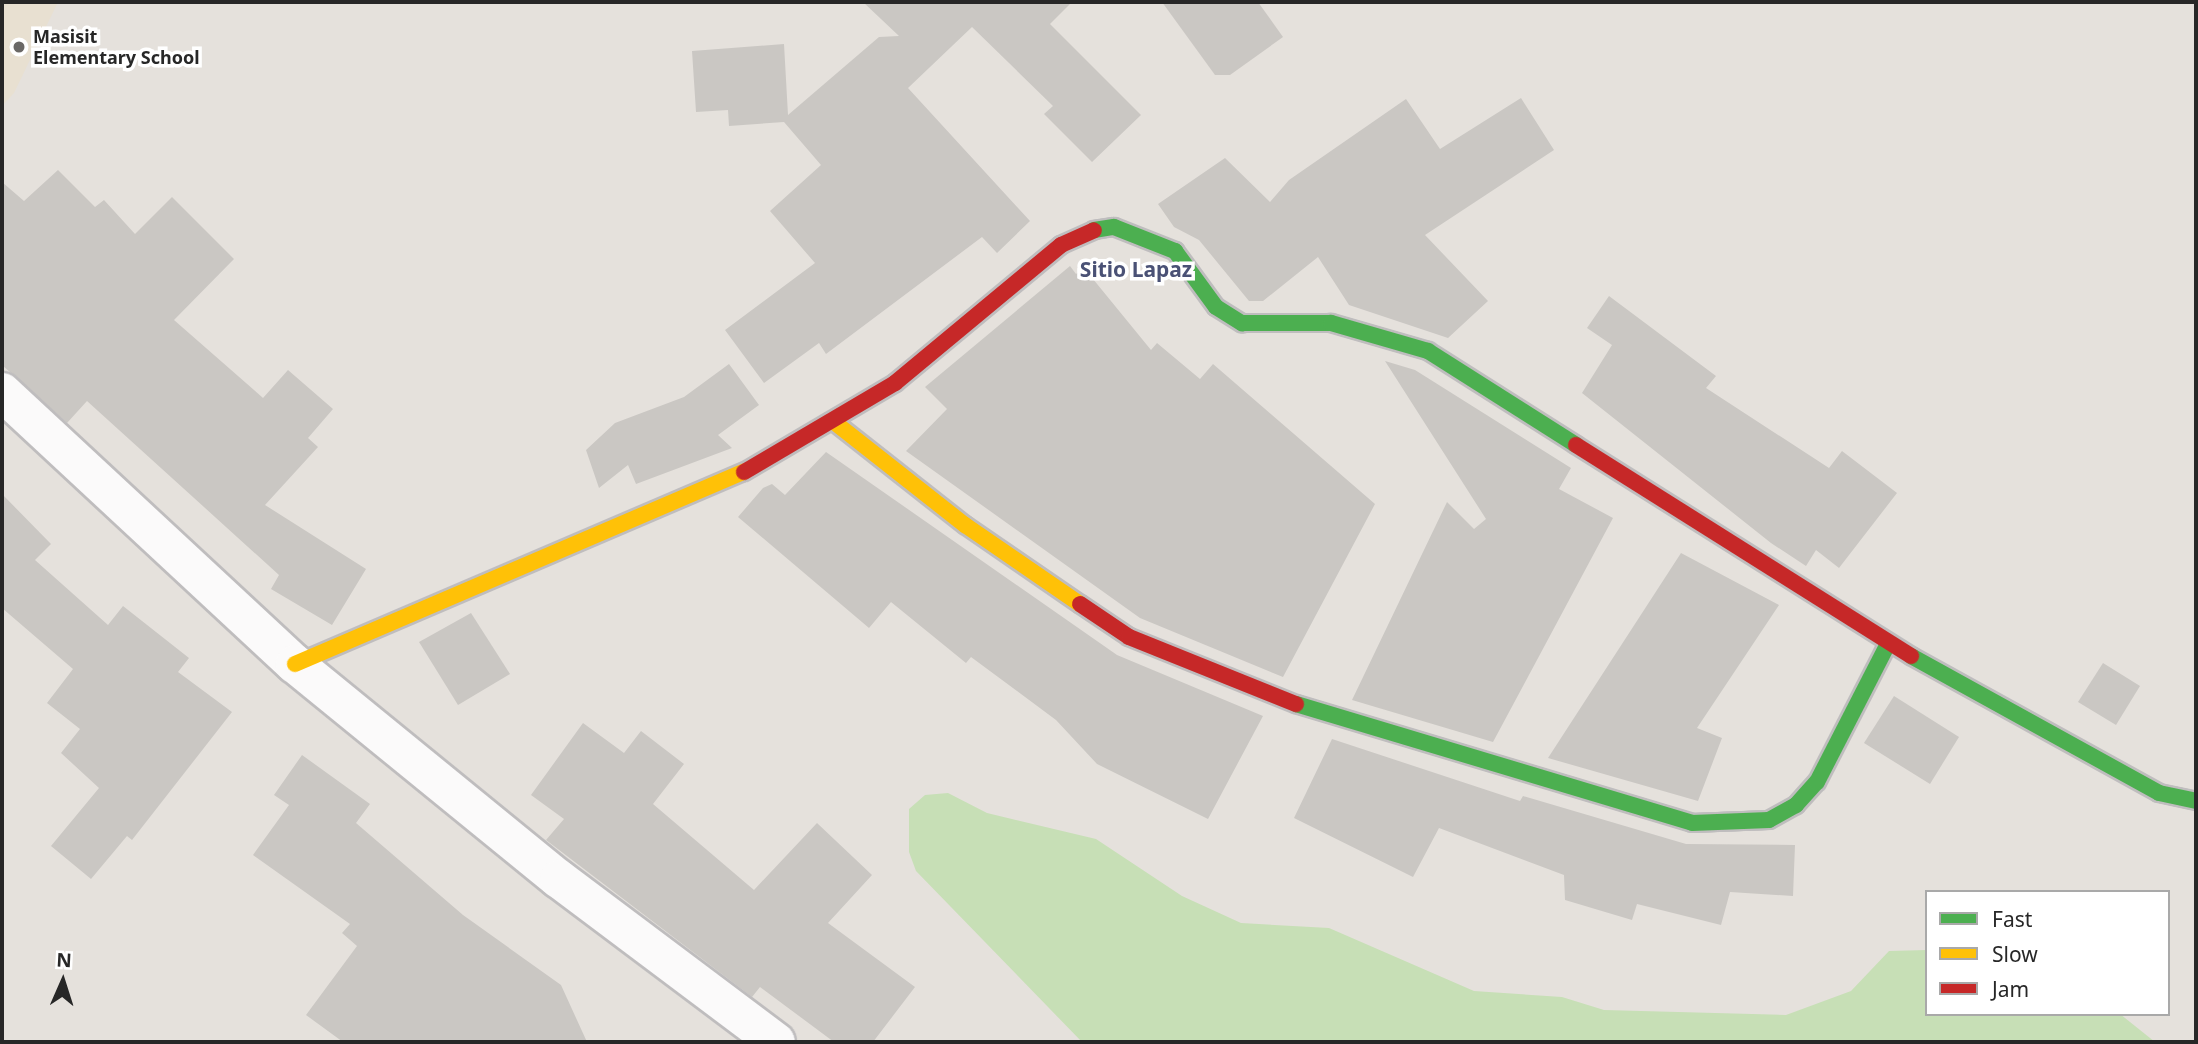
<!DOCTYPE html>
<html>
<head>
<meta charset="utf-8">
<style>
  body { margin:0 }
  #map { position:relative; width:2198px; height:1044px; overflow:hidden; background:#e5e1dc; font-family:"Noto Sans",sans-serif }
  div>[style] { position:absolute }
  .education>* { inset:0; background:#e8e0d1 }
  .green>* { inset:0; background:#c7dfb6 }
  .building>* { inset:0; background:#cac7c3 }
  .roads { filter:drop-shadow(2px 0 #bfbdbe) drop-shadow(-2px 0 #bfbdbe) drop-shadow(0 2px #bfbdbe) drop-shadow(0 -2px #bfbdbe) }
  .street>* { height:38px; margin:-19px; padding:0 19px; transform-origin:19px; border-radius:19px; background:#fbfafa }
  .fast>* { height:16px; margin:-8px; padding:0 8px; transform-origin:8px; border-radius:8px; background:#4caf50 }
  .slow>* { height:16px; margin:-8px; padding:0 8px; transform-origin:8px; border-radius:8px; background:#ffc107 }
  .jam>* { height:16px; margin:-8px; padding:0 8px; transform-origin:8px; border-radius:8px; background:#c62828 }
  .dots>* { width:19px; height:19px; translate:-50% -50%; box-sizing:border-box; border:4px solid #fff; border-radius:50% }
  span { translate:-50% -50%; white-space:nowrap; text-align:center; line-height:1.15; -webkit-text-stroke:7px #fff; paint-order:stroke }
  .poi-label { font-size:18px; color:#272727; font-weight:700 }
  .left { translate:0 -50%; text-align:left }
  .quarter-label { font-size:21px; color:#4a5175; font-weight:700 }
  .frame { position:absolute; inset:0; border:4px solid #272727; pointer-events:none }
  .legend { position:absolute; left:1925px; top:890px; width:245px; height:126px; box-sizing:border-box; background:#fff; border:2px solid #a9a9a9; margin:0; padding:9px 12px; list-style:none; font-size:21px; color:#272727 }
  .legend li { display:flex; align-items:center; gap:14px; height:35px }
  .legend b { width:35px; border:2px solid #a9a9a9 }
  .north { position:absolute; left:28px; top:946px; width:70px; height:70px; -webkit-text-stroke:5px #fff; paint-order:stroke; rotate:3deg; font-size:19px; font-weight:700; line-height:28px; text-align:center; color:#272727 }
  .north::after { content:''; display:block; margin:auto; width:24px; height:32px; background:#272727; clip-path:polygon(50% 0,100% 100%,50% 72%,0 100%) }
</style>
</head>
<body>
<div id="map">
  <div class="education">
    <i style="clip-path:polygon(2px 2px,58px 2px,14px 93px,2px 106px)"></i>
  </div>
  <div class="green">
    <i style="clip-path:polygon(948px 793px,987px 813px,1096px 839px,1182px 896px,1241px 923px,1329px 928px,1474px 991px,1562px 997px,1604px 1010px,1786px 1015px,1851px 991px,1889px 951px,1927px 950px,1927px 1014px,2120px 1014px,2155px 1042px,1082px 1042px,916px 871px,909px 852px,909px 809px,925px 795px)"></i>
  </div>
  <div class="building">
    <i style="clip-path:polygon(863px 2px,1072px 2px,1050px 24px,1141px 115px,1092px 162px,1044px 114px,1053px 106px,972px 27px,908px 88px,1030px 221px,997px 253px,982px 237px,826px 354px,819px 343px,764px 383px,725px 330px,815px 263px,770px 211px,821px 165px,784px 122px,729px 126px,728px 110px,696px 112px,692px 51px,784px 44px,788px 115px,879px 37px,899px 36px)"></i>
    <i style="clip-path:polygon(1162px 2px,1258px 2px,1283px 37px,1230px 75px,1215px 75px)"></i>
    <i style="clip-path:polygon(1521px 98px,1554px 150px,1425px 235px,1488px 301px,1448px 338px,1349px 305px,1318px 257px,1263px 301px,1249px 301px,1199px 240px,1174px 227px,1158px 204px,1225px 158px,1270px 202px,1289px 180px,1406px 99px,1440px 149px)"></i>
    <i style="clip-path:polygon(58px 170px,95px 207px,104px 200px,135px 234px,172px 197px,234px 259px,174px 320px,263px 398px,288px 370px,333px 409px,308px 438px,318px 447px,265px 505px,366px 569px,332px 625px,271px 589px,279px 575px,87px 401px,67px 423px,2px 365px,2px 182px,24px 201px)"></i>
    <i style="clip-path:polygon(1070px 266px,1076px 274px,1084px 268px,1151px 350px,1157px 343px,1200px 379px,1213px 364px,1375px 504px,1283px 677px,1140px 618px,906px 451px,947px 409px,925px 387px)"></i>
    <i style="clip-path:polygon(1609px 296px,1716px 376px,1706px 388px,1829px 468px,1842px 451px,1897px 493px,1839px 568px,1816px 550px,1806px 566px,1771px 543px,1582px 393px,1612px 345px,1587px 328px)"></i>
    <i style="clip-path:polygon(1385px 361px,1415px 370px,1571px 468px,1559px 489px,1613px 518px,1493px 742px,1352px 700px,1447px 502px,1474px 529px,1486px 519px)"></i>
    <i style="clip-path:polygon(729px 364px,759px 405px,718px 435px,732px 448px,636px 484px,628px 465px,599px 488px,586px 450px,615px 423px,684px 397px)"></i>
    <i style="clip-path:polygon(826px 452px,1117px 655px,1263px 716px,1208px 819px,1097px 764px,1056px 720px,971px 657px,966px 663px,891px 602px,869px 628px,738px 517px,763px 488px,772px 484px,785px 495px)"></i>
    <i style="clip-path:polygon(2px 494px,51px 544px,35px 560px,108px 625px,123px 606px,189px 658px,178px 672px,232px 712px,132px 840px,127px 836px,91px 879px,51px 846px,99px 788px,61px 753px,80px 729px,47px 703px,73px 669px,2px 608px)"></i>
    <i style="clip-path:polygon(1681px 553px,1779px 605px,1697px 728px,1722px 738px,1698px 801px,1548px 758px)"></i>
    <i style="clip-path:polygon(471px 613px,510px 674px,458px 705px,419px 642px)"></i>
    <i style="clip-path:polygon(2103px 663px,2140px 686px,2116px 725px,2078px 702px)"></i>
    <i style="clip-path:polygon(1894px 696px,1959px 737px,1930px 784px,1864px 743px)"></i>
    <i style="clip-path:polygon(583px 723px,624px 753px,641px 731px,684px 764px,653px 804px,754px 890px,817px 823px,872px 875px,828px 923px,915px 987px,873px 1042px,834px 1042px,760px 987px,752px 997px,546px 840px,564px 819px,531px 795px)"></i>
    <i style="clip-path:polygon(1332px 739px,1520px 801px,1523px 796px,1686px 844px,1795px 845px,1793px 896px,1730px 892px,1721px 925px,1637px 904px,1632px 920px,1565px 900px,1564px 875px,1439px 828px,1413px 877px,1294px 818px)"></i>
    <i style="clip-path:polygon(302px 755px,370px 804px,356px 823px,463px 915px,561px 985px,587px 1042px,343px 1042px,306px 1015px,357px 946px,342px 933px,350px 924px,253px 855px,289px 805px,274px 795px)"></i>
  </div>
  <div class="roads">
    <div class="street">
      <i style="left:2px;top:392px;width:400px;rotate:42.9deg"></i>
      <i style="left:295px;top:664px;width:340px;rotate:39.2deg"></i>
      <i style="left:559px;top:879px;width:271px;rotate:36.9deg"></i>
    </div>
    <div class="fast">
      <i style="left:1094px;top:230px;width:20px;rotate:-9deg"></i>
      <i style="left:1114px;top:227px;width:66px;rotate:21.5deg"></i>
      <i style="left:1175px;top:251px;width:69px;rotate:53.8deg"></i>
      <i style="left:1216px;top:307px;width:31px;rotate:32deg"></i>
      <i style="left:1242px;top:323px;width:89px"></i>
      <i style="left:1331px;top:323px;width:101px;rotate:16.1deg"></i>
      <i style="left:1428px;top:351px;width:175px;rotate:32.4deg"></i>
      <i style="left:1911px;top:656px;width:283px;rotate:28.9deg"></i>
      <i style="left:2159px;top:793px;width:38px;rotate:12deg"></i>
      <i style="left:1296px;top:704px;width:413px;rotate:16.7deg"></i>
      <i style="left:1692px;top:823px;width:77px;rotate:-2.2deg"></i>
      <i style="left:1769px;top:820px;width:31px;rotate:-29deg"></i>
      <i style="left:1796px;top:805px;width:31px;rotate:-48deg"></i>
      <i style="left:1817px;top:782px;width:155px;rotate:-62.8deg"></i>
    </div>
    <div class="slow">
      <i style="left:834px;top:422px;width:167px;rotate:38.2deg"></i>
      <i style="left:965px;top:525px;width:140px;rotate:34.5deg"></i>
      <i style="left:295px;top:664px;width:488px;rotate:-23.2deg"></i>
    </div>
    <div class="jam">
      <i style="left:1576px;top:445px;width:396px;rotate:32.2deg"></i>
      <i style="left:744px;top:472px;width:175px;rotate:-30.5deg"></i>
      <i style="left:895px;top:383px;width:216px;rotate:-39.7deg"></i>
      <i style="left:1061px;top:245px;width:36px;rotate:-24deg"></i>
      <i style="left:1080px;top:604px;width:59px;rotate:34deg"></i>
      <i style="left:1129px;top:637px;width:180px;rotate:21.9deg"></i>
    </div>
  </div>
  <div class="dots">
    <i style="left:19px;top:47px;background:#6a6866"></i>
  </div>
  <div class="poi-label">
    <span class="left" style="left:33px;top:47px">Masisit<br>Elementary School</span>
  </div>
  <div class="quarter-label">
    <span style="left:1136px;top:269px">Sitio Lapaz</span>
  </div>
  <div class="frame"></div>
  <ul class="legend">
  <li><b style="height:9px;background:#4caf50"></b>Fast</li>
  <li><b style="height:9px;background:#ffc107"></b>Slow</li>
  <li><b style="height:9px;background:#c62828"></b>Jam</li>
  </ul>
  <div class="north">N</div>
</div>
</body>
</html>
